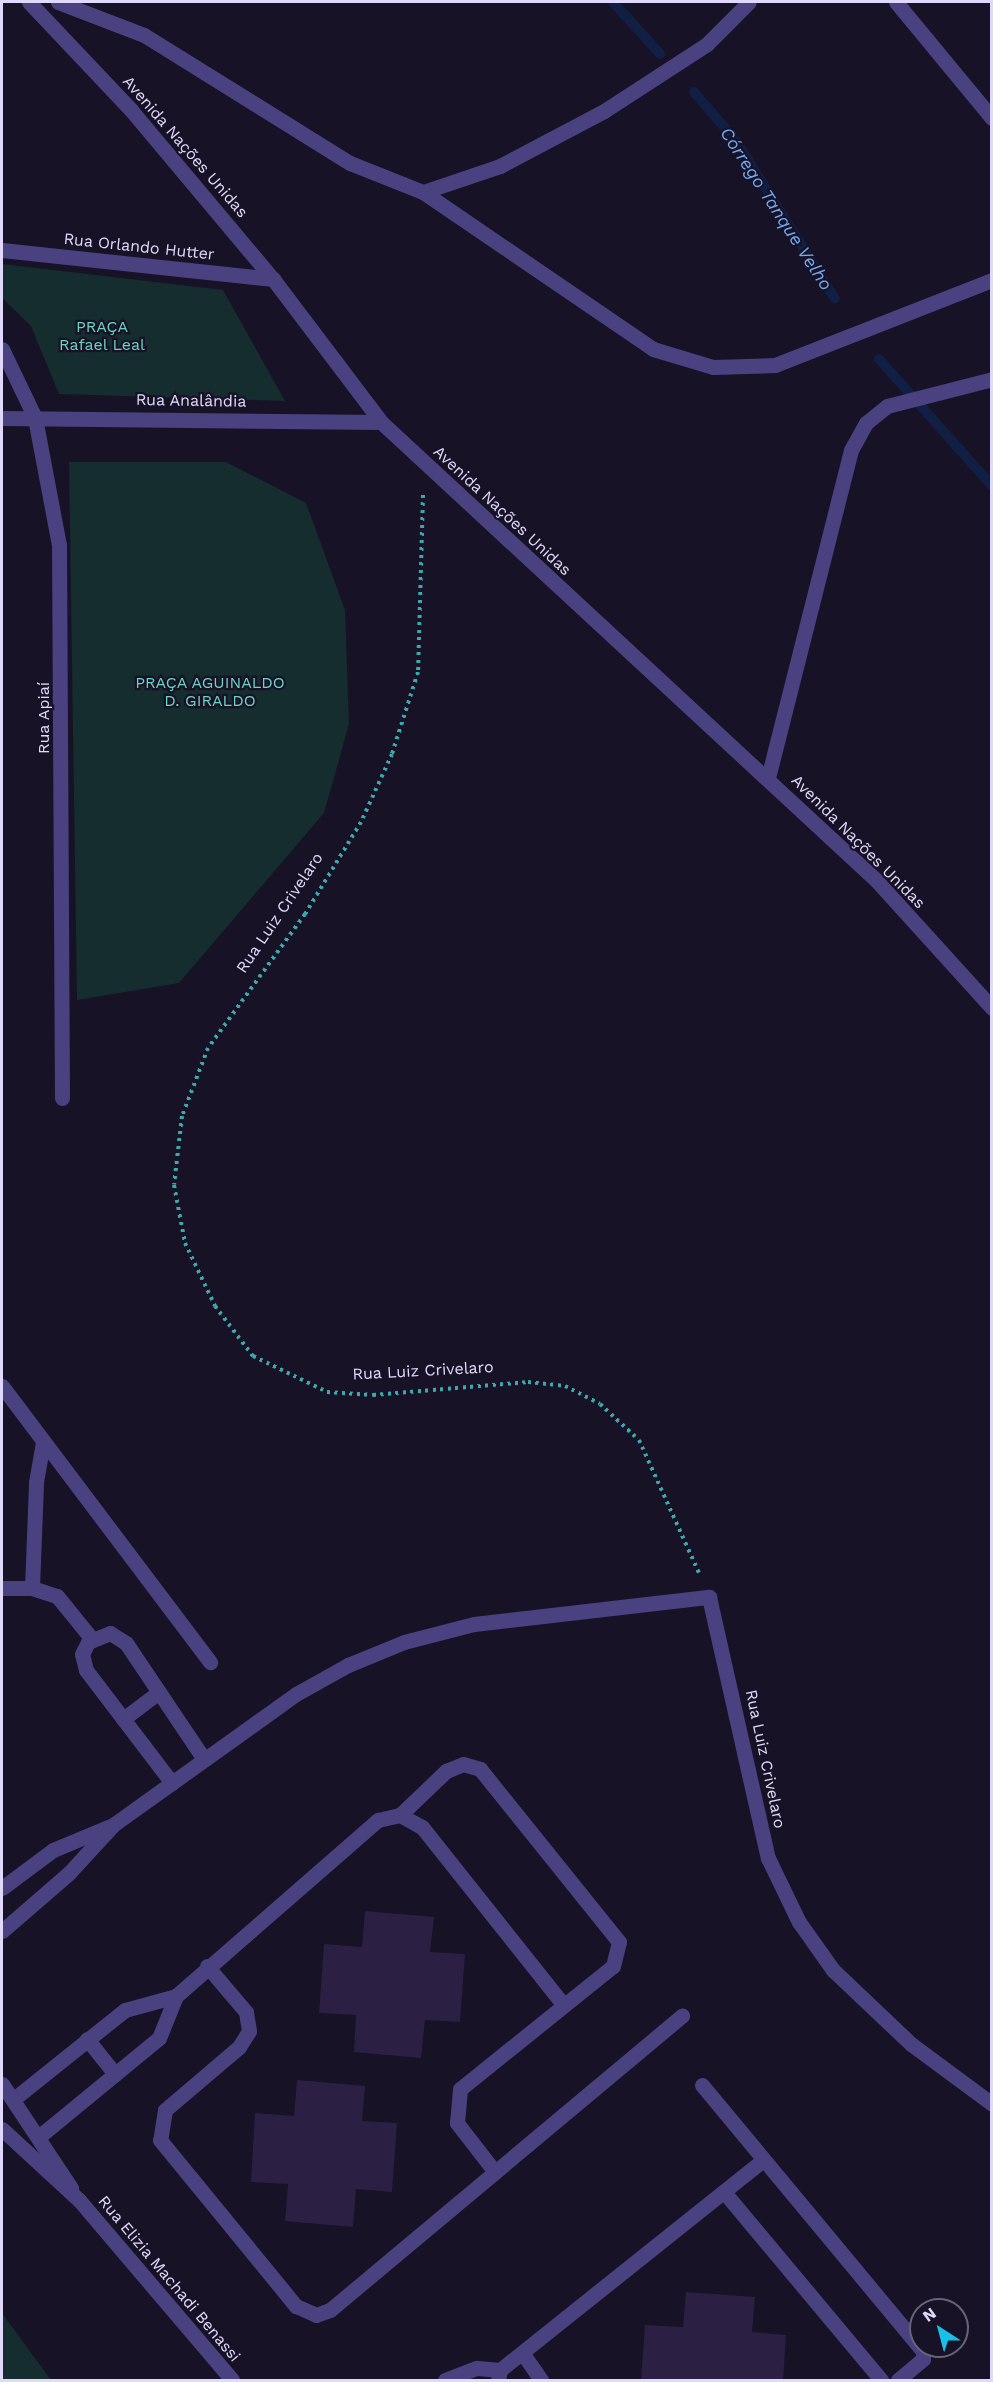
<!DOCTYPE html>
<html>
<head>
<meta charset="utf-8">
<style>
  body { margin:0 }
  #map { position:relative; width:993px; height:2382px; overflow:hidden; background:#171225; font-family:"Work Sans",sans-serif }
  div>[style] { position:absolute }
  .green>* { inset:0; background:#152d2f }
  .stream>* { height:10px; margin:-5px; padding:0 5px; transform-origin:5px; border-radius:5px; background:#111f44 }
  .building>* { inset:0; background:#2b1f44 }
  .path>* { height:4px; margin-top:-2px; transform-origin:0; background:repeating-linear-gradient(90deg,#3ba9ad 0 3px,transparent 0 7.5px) }
  .service>* { height:15px; margin:-7.5px; padding:0 7.5px; transform-origin:7.5px; border-radius:7.5px; background:#4a4180 }
  .minor>* { height:15px; margin:-7.5px; padding:0 7.5px; transform-origin:7.5px; border-radius:7.5px; background:#4a4180 }
  .tertiary>* { height:15px; margin:-7.5px; padding:0 7.5px; transform-origin:7.5px; border-radius:7.5px; background:#4a4180 }
  span { translate:-50% -50%; white-space:nowrap; text-align:center; line-height:1.15; -webkit-text-stroke:4.5px #171225; paint-order:stroke }
  .street-label { font-size:16px; color:#e1d9fb }
  .park-label { font-size:16px; color:#6bd5c5 }
  .water-label { font-size:18px; color:#71a9f2; font-style:italic }
  .frame { position:absolute; inset:0; border:3px solid #e1d9fb; pointer-events:none }
  .north { position:absolute; left:909px; top:2298px; width:60px; height:60px; box-sizing:border-box; background:#171225; border:2px solid #68627b; border-radius:50%; rotate:324deg; font-size:16px; font-weight:700; line-height:24px; text-align:center; color:#e1d9fb }
  .north::after { content:''; display:block; margin:auto; width:21px; height:27px; background:#17bfe9; clip-path:polygon(50% 0,100% 100%,50% 72%,0 100%) }
</style>
</head>
<body>
<div id="map">
  <div class="green">
    <i style="clip-path:polygon(2px 264px,223px 290px,285px 401px,59px 394px,31px 326px,2px 298px)"></i>
    <i style="clip-path:polygon(69px 462px,226px 462px,306px 503px,345px 610px,349px 724px,324px 813px,179px 983px,77px 1000px)"></i>
    <i style="clip-path:polygon(2px 2313px,51px 2380px,2px 2380px)"></i>
  </div>
  <div class="stream">
    <i style="left:613px;top:2px;width:70px;rotate:47.9deg"></i>
    <i style="left:694px;top:92px;width:65px;rotate:49.4deg"></i>
    <i style="left:736px;top:141px;width:186px;rotate:57.9deg"></i>
    <i style="left:879px;top:359px;width:170px;rotate:48.3deg"></i>
  </div>
  <div class="building">
    <i style="clip-path:polygon(365px 1911px,434px 1917px,430px 1952px,465px 1954px,460px 2022px,425px 2020px,421px 2058px,354px 2052px,356px 2015px,319px 2013px,324px 1944px,362px 1947px)"></i>
    <i style="clip-path:polygon(297px 2080px,365px 2086px,362px 2121px,397px 2123px,392px 2192px,356px 2189px,353px 2227px,285px 2221px,288px 2184px,251px 2182px,255px 2113px,294px 2116px)"></i>
    <i style="clip-path:polygon(686px 2292px,755px 2297px,752px 2332px,786px 2335px,783px 2380px,641px 2380px,645px 2325px,683px 2327px)"></i>
  </div>
  <div class="path">
    <i style="left:423px;top:495px;width:177px;rotate:91.6deg"></i>
    <i style="left:418px;top:672px;width:86px;rotate:107.6deg"></i>
    <i style="left:392px;top:754px;width:75px;rotate:114.5deg"></i>
    <i style="left:361px;top:822px;width:108px;rotate:121.3deg"></i>
    <i style="left:305px;top:914px;width:165px;rotate:125.9deg"></i>
    <i style="left:208px;top:1048px;width:73px;rotate:110.9deg"></i>
    <i style="left:182px;top:1116px;width:69px;rotate:96.6deg"></i>
    <i style="left:174px;top:1185px;width:59px;rotate:79.3deg"></i>
    <i style="left:185px;top:1243px;width:70px;rotate:64.5deg"></i>
    <i style="left:215px;top:1306px;width:63px;rotate:52.8deg"></i>
    <i style="left:253px;top:1356px;width:82px;rotate:25.9deg"></i>
    <i style="left:327px;top:1392px;width:46px;rotate:3.7deg"></i>
    <i style="left:373px;top:1395px;width:156px;rotate:-4.8deg"></i>
    <i style="left:528px;top:1382px;width:37px;rotate:6deg"></i>
    <i style="left:565px;top:1386px;width:39px;rotate:27deg"></i>
    <i style="left:600px;top:1404px;width:53px;rotate:42.7deg"></i>
    <i style="left:639px;top:1440px;width:146px;rotate:65.7deg"></i>
  </div>
  <div class="service">
    <i style="left:2px;top:1386px;width:346px;rotate:53deg"></i>
    <i style="left:2px;top:1588px;width:30px"></i>
    <i style="left:32px;top:1588px;width:26px;rotate:18deg"></i>
    <i style="left:57px;top:1596px;width:55px;rotate:50.9deg"></i>
    <i style="left:32px;top:1588px;width:106px;rotate:-87.8deg"></i>
    <i style="left:36px;top:1482px;width:40px;rotate:-80deg"></i>
    <i style="left:123px;top:1719px;width:45px;rotate:-36.9deg"></i>
    <i style="left:172px;top:1783px;width:142px;rotate:-127.3deg"></i>
    <i style="left:86px;top:1670px;width:16px;rotate:-104deg"></i>
    <i style="left:82px;top:1654px;width:13px;rotate:-63deg"></i>
    <i style="left:88px;top:1642px;width:24px;rotate:-22deg"></i>
    <i style="left:110px;top:1633px;width:19px;rotate:32deg"></i>
    <i style="left:126px;top:1643px;width:140px;rotate:56.1deg"></i>
    <i style="left:400px;top:1815px;width:64px;rotate:-43.7deg"></i>
    <i style="left:446px;top:1771px;width:18px;rotate:-22deg"></i>
    <i style="left:463px;top:1764px;width:18px;rotate:16deg"></i>
    <i style="left:480px;top:1769px;width:222px;rotate:51.2deg"></i>
    <i style="left:619px;top:1942px;width:25px;rotate:104deg"></i>
    <i style="left:613px;top:1966px;width:196px;rotate:141.2deg"></i>
    <i style="left:460px;top:2089px;width:34px;rotate:95deg"></i>
    <i style="left:457px;top:2123px;width:62px;rotate:52.2deg"></i>
    <i style="left:207px;top:1966px;width:60px;rotate:49.7deg"></i>
    <i style="left:246px;top:2012px;width:19px;rotate:81deg"></i>
    <i style="left:249px;top:2031px;width:19px;rotate:122deg"></i>
    <i style="left:239px;top:2047px;width:97px;rotate:139.6deg"></i>
    <i style="left:165px;top:2110px;width:30px;rotate:99deg"></i>
    <i style="left:160px;top:2140px;width:215px;rotate:50.7deg"></i>
    <i style="left:296px;top:2306px;width:22px;rotate:24deg"></i>
    <i style="left:316px;top:2315px;width:15px;rotate:-20deg"></i>
    <i style="left:330px;top:2310px;width:459px;rotate:-39.9deg"></i>
    <i style="left:176px;top:1996px;width:268px;rotate:-41.1deg"></i>
    <i style="left:378px;top:1820px;width:23px;rotate:-13deg"></i>
    <i style="left:400px;top:1815px;width:25px;rotate:29deg"></i>
    <i style="left:422px;top:1827px;width:225px;rotate:51.5deg"></i>
    <i style="left:87px;top:2039px;width:45px;rotate:51.3deg"></i>
    <i style="left:702px;top:2085px;width:346px;rotate:50.3deg"></i>
    <i style="left:923px;top:2351px;width:8px;rotate:90deg"></i>
    <i style="left:923px;top:2359px;width:33px;rotate:140deg"></i>
    <i style="left:15px;top:2098px;width:141px;rotate:-38.7deg"></i>
    <i style="left:125px;top:2010px;width:53px;rotate:-15.4deg"></i>
    <i style="left:176px;top:1996px;width:45px;rotate:112deg"></i>
    <i style="left:159px;top:2038px;width:153px;rotate:140.6deg"></i>
    <i style="left:724px;top:2192px;width:245px;rotate:50.1deg"></i>
    <i style="left:523px;top:2354px;width:32px;rotate:55deg"></i>
    <i style="left:500px;top:2370px;width:337px;rotate:-38.6deg"></i>
    <i style="left:445px;top:2380px;width:34px;rotate:-21deg"></i>
    <i style="left:477px;top:2368px;width:23px;rotate:5deg"></i>
    <i style="left:500px;top:2370px;width:10px;rotate:101deg"></i>
  </div>
  <div class="minor">
    <i style="left:58px;top:2px;width:92px;rotate:21deg"></i>
    <i style="left:144px;top:35px;width:243px;rotate:31.9deg"></i>
    <i style="left:350px;top:163px;width:79px;rotate:21.7deg"></i>
    <i style="left:423px;top:192px;width:278px;rotate:34.3deg"></i>
    <i style="left:653px;top:349px;width:63px;rotate:16.7deg"></i>
    <i style="left:713px;top:367px;width:62px;rotate:-1.8deg"></i>
    <i style="left:775px;top:365px;width:233px;rotate:-21.4deg"></i>
    <i style="left:896px;top:2px;width:151px;rotate:50.4deg"></i>
    <i style="left:423px;top:192px;width:81px;rotate:-18.7deg"></i>
    <i style="left:500px;top:166px;width:118px;rotate:-27.9deg"></i>
    <i style="left:604px;top:111px;width:123px;rotate:-33deg"></i>
    <i style="left:707px;top:44px;width:59px;rotate:-45deg"></i>
    <i style="left:2px;top:250px;width:273px;rotate:6.1deg"></i>
    <i style="left:2px;top:349px;width:76px;rotate:64.4deg"></i>
    <i style="left:35px;top:418px;width:129px;rotate:79.3deg"></i>
    <i style="left:59px;top:545px;width:553px;rotate:89.69deg"></i>
    <i style="left:2px;top:418px;width:379px;rotate:0.6deg"></i>
    <i style="left:768px;top:778px;width:338px;rotate:-75.8deg"></i>
    <i style="left:851px;top:450px;width:31px;rotate:-61deg"></i>
    <i style="left:866px;top:423px;width:27px;rotate:-39deg"></i>
    <i style="left:887px;top:406px;width:108px;rotate:-14.4deg"></i>
    <i style="left:2px;top:1888px;width:64px;rotate:-36.7deg"></i>
    <i style="left:53px;top:1850px;width:60px;rotate:-22.7deg"></i>
    <i style="left:2px;top:1931px;width:89px;rotate:-40.9deg"></i>
    <i style="left:69px;top:1873px;width:65px;rotate:-47.5deg"></i>
    <i style="left:113px;top:1825px;width:225px;rotate:-35.6deg"></i>
    <i style="left:296px;top:1694px;width:60px;rotate:-29.1deg"></i>
    <i style="left:348px;top:1665px;width:61px;rotate:-22.3deg"></i>
    <i style="left:404px;top:1642px;width:72px;rotate:-14.4deg"></i>
    <i style="left:474px;top:1624px;width:237px;rotate:-6.6deg"></i>
    <i style="left:709px;top:1597px;width:268px;rotate:77.3deg"></i>
    <i style="left:768px;top:1858px;width:71px;rotate:64.2deg"></i>
    <i style="left:799px;top:1922px;width:59px;rotate:54.7deg"></i>
    <i style="left:833px;top:1970px;width:108px;rotate:43.5deg"></i>
    <i style="left:911px;top:2044px;width:101px;rotate:36.5deg"></i>
    <i style="left:2px;top:2084px;width:125px;rotate:56.4deg"></i>
    <i style="left:2px;top:2129px;width:105px;rotate:42.7deg"></i>
    <i style="left:79px;top:2200px;width:236px;rotate:49.6deg"></i>
  </div>
  <div class="tertiary">
    <i style="left:29px;top:2px;width:149px;rotate:46.6deg"></i>
    <i style="left:131px;top:110px;width:221px;rotate:50deg"></i>
    <i style="left:273px;top:279px;width:179px;rotate:52.9deg"></i>
    <i style="left:381px;top:422px;width:674px;rotate:42.78deg"></i>
    <i style="left:876px;top:880px;width:173px;rotate:47.8deg"></i>
  </div>
  <div class="street-label">
    <span style="left:185px;top:147px;rotate:49deg">Avenida Nações Unidas</span>
    <span style="left:139px;top:247px;rotate:6deg">Rua Orlando Hutter</span>
    <span style="left:191px;top:401px;rotate:1deg">Rua Analândia</span>
    <span style="left:502px;top:511px;rotate:43deg">Avenida Nações Unidas</span>
    <span style="left:44px;top:718px;rotate:-90deg">Rua Apiaí</span>
    <span style="left:858px;top:842px;rotate:45deg">Avenida Nações Unidas</span>
    <span style="left:280px;top:913px;rotate:-56deg">Rua Luiz Crivelaro</span>
    <span style="left:423px;top:1371px;rotate:-3deg">Rua Luiz Crivelaro</span>
    <span style="left:765px;top:1759px;rotate:78deg">Rua Luiz Crivelaro</span>
    <span style="left:169px;top:2279px;rotate:50deg">Rua Elizia Machadi Benassi</span>
  </div>
  <div class="park-label">
    <span style="left:102px;top:336px">PRAÇA<br>Rafael Leal</span>
    <span style="left:210px;top:692px">PRAÇA AGUINALDO<br>D. GIRALDO</span>
  </div>
  <div class="water-label">
    <span style="left:776px;top:209px;rotate:57deg">Córrego Tanque Velho</span>
  </div>
  <div class="frame"></div>
  <div class="north">N</div>
</div>
</body>
</html>
